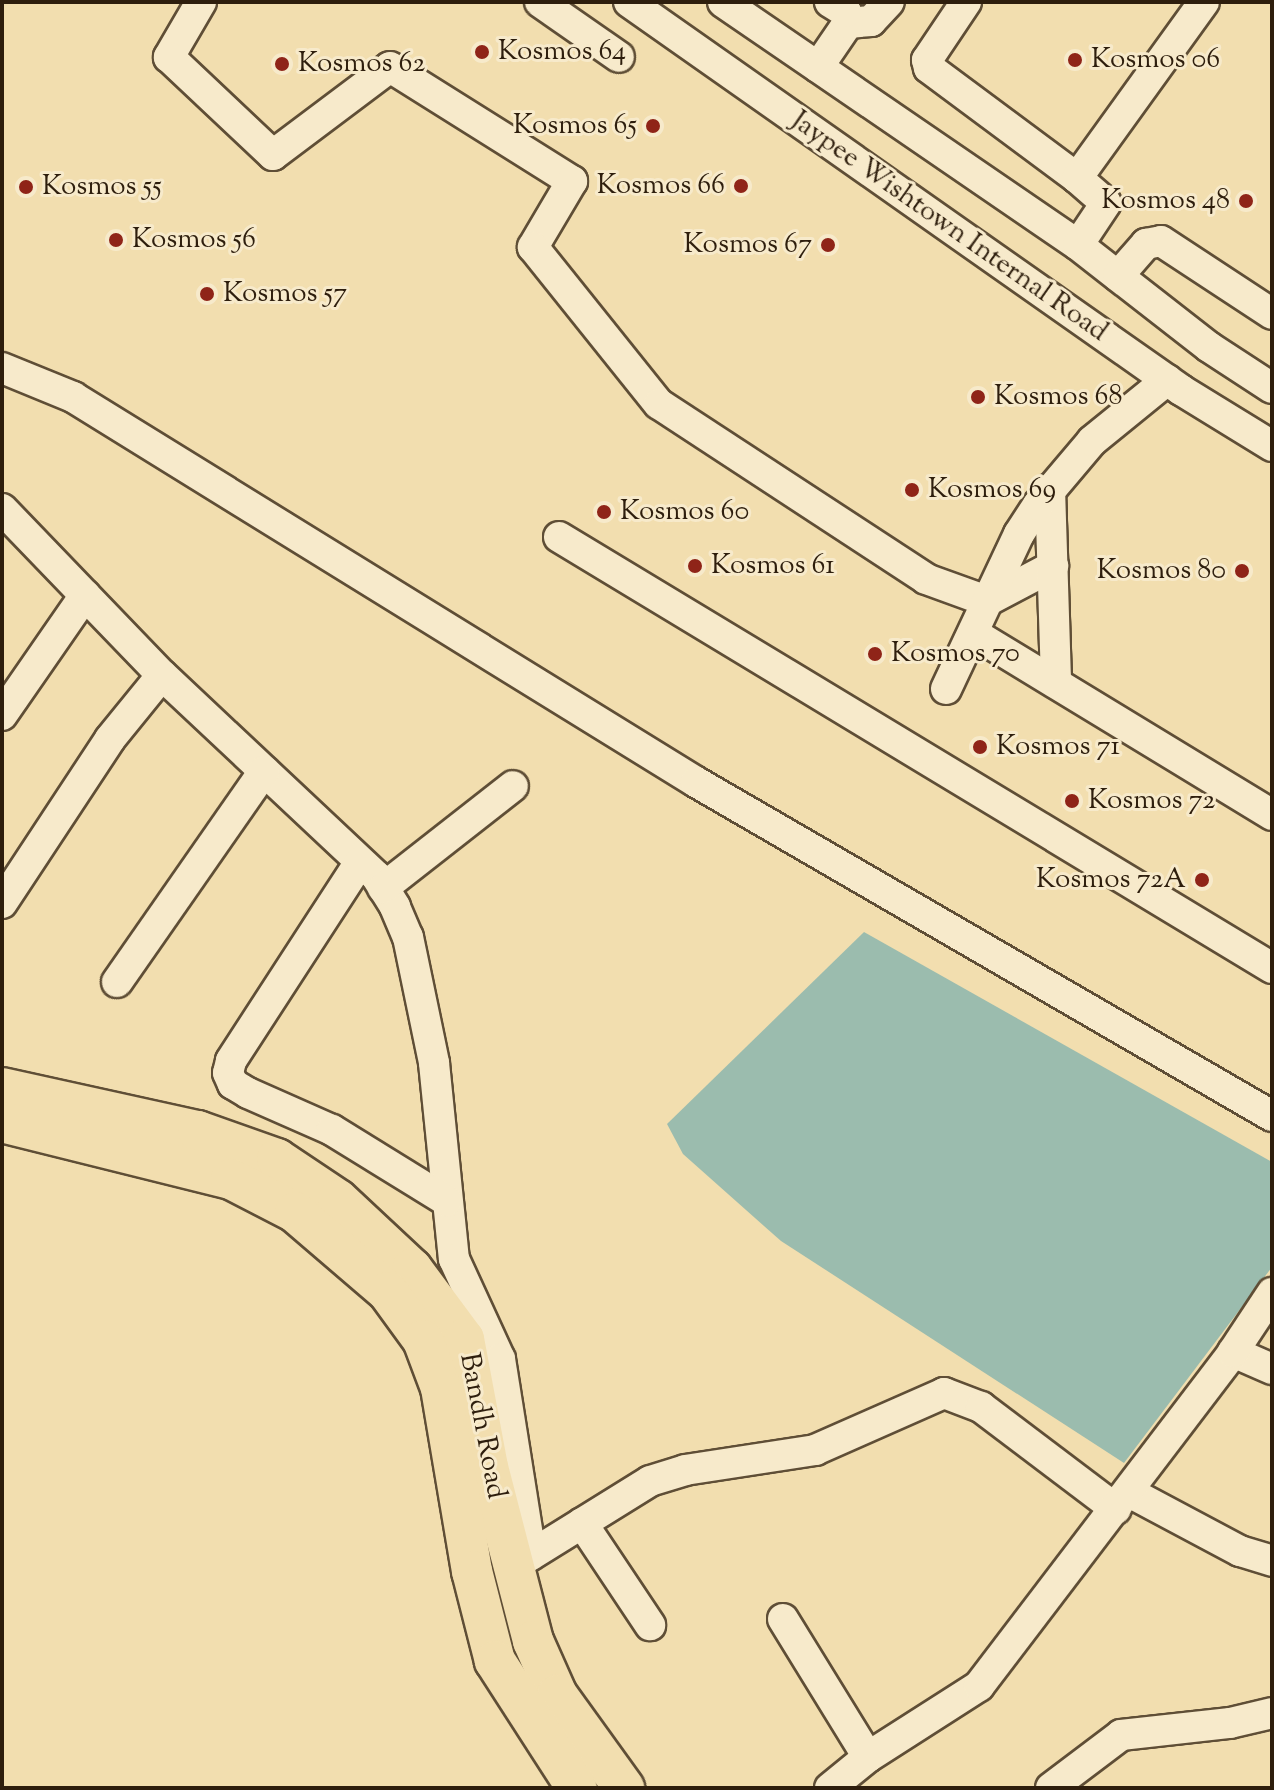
<!DOCTYPE html>
<html>
<head>
<meta charset="utf-8">
<style>
  body { margin:0 }
  #map { position:relative; width:1274px; height:1790px; overflow:hidden; background:#f2deaf; font-family:"Sorts Mill Goudy",serif }
  div>[style] { position:absolute }
  .water>* { inset:0; background:#9bbcae }
  .roads { filter:drop-shadow(2px 0 #5f4e36) drop-shadow(-2px 0 #5f4e36) drop-shadow(0 2px #5f4e36) drop-shadow(0 -2px #5f4e36) }
  .minor>* { height:30px; margin:-15px; padding:0 15px; transform-origin:15px; border-radius:15px; background:#f7eacb }
  .major>* { height:40px; margin:-20px; padding:0 20px; transform-origin:20px; border-radius:20px; background:#f2deaf }
  .dots>* { width:22px; height:22px; translate:-50% -50%; box-sizing:border-box; border:4px solid #f7eacb; border-radius:50% }
  span { translate:-50% -50%; white-space:nowrap; text-align:center; line-height:1.15; -webkit-text-stroke:6px #f7eacb; paint-order:stroke }
  .poi-label { font-size:28px; color:#2e1e0d }
  .left { translate:0 -50%; text-align:left }
  .right { translate:-100% -50%; text-align:right }
  .street-label { font-size:28px; color:#2e1e0d }
  .frame { position:absolute; inset:0; border:4px solid #2e1e0d; pointer-events:none }
</style>
</head>
<body>
<div id="map">
  <div class="water">
    <i style="clip-path:polygon(864px 932px,1272px 1162px,1272px 1267px,1124px 1463px,781px 1241px,683px 1154px,667px 1124px)"></i>
  </div>
  <div class="roads">
    <div class="minor">
      <i style="left:201px;top:2px;width:64px;rotate:120.2deg"></i>
      <i style="left:169px;top:57px;width:143px;rotate:43.3deg"></i>
      <i style="left:273px;top:155px;width:146px;rotate:-36.9deg"></i>
      <i style="left:390px;top:67px;width:215px;rotate:32.1deg"></i>
      <i style="left:572px;top:181px;width:77px;rotate:120.6deg"></i>
      <i style="left:533px;top:247px;width:201px;rotate:51.3deg"></i>
      <i style="left:659px;top:404px;width:319px;rotate:33.2deg"></i>
      <i style="left:926px;top:579px;width:65px;rotate:19.8deg"></i>
      <i style="left:987px;top:601px;width:75px;rotate:-27.9deg"></i>
      <i style="left:540px;top:2px;width:96px;rotate:34.8deg"></i>
      <i style="left:629px;top:2px;width:675px;rotate:35.1deg"></i>
      <i style="left:1181px;top:390px;width:107px;rotate:31.6deg"></i>
      <i style="left:723px;top:2px;width:430px;rotate:34.4deg"></i>
      <i style="left:1078px;top:245px;width:166px;rotate:37.9deg"></i>
      <i style="left:1209px;top:347px;width:75px;rotate:33.1deg"></i>
      <i style="left:966px;top:2px;width:70px;rotate:123.9deg"></i>
      <i style="left:927px;top:60px;width:8px;rotate:76deg"></i>
      <i style="left:929px;top:68px;width:184px;rotate:36.6deg"></i>
      <i style="left:1077px;top:178px;width:217px;rotate:-54.2deg"></i>
      <i style="left:848px;top:23px;width:23px;rotate:-5deg"></i>
      <i style="left:871px;top:21px;width:26px;rotate:-47deg"></i>
      <i style="left:818px;top:67px;width:53px;rotate:-55.7deg"></i>
      <i style="left:848px;top:23px;width:11px;rotate:-100deg"></i>
      <i style="left:846px;top:12px;width:19px;rotate:-148deg"></i>
      <i style="left:1077px;top:178px;width:38px;rotate:41deg"></i>
      <i style="left:1106px;top:203px;width:50px;rotate:123.7deg"></i>
      <i style="left:1118px;top:276px;width:43px;rotate:-48.8deg"></i>
      <i style="left:1146px;top:244px;width:15px;rotate:-11deg"></i>
      <i style="left:1161px;top:241px;width:133px;rotate:33.3deg"></i>
      <i style="left:2px;top:368px;width:77px;rotate:22.2deg"></i>
      <i style="left:73px;top:397px;width:732px;rotate:31.72deg"></i>
      <i style="left:696px;top:782px;width:666px;rotate:30.11deg"></i>
      <i style="left:1050px;top:489px;width:194px;rotate:88.2deg"></i>
      <i style="left:2px;top:509px;width:231px;rotate:46.1deg"></i>
      <i style="left:162px;top:675px;width:294px;rotate:43.2deg"></i>
      <i style="left:376px;top:876px;width:36px;rotate:58deg"></i>
      <i style="left:395px;top:907px;width:33px;rotate:67deg"></i>
      <i style="left:408px;top:937px;width:129px;rotate:78.3deg"></i>
      <i style="left:434px;top:1063px;width:197px;rotate:84.2deg"></i>
      <i style="left:454px;top:1259px;width:110px;rotate:65.3deg"></i>
      <i style="left:500px;top:1359px;width:198px;rotate:81deg"></i>
      <i style="left:559px;top:537px;width:833px;rotate:31.15deg"></i>
      <i style="left:973px;top:633px;width:350px;rotate:31.3deg"></i>
      <i style="left:946px;top:689px;width:171px;rotate:-64.8deg"></i>
      <i style="left:1019px;top:534px;width:35px;rotate:-57deg"></i>
      <i style="left:1038px;top:505px;width:84px;rotate:-49.8deg"></i>
      <i style="left:1092px;top:441px;width:97px;rotate:-39.1deg"></i>
      <i style="left:2px;top:715px;width:146px;rotate:-55.3deg"></i>
      <i style="left:360px;top:862px;width:237px;rotate:123deg"></i>
      <i style="left:231px;top:1061px;width:12px;rotate:104deg"></i>
      <i style="left:228px;top:1073px;width:12px;rotate:66deg"></i>
      <i style="left:233px;top:1084px;width:17px;rotate:31deg"></i>
      <i style="left:248px;top:1093px;width:92px;rotate:23.8deg"></i>
      <i style="left:332px;top:1130px;width:135px;rotate:31.7deg"></i>
      <i style="left:383px;top:888px;width:165px;rotate:-38.1deg"></i>
      <i style="left:2px;top:903px;width:196px;rotate:-56.6deg"></i>
      <i style="left:110px;top:739px;width:82px;rotate:-50.9deg"></i>
      <i style="left:117px;top:982px;width:257px;rotate:-55.1deg"></i>
      <i style="left:1233px;top:1352px;width:43px;rotate:23.6deg"></i>
      <i style="left:1129px;top:1492px;width:126px;rotate:28deg"></i>
      <i style="left:1240px;top:1551px;width:34px;rotate:17deg"></i>
      <i style="left:582px;top:1523px;width:123px;rotate:56.3deg"></i>
      <i style="left:518px;top:1563px;width:155px;rotate:-31.8deg"></i>
      <i style="left:650px;top:1481px;width:37px;rotate:-17deg"></i>
      <i style="left:685px;top:1470px;width:132px;rotate:-8.7deg"></i>
      <i style="left:815px;top:1450px;width:141px;rotate:-23.8deg"></i>
      <i style="left:944px;top:1393px;width:40px;rotate:21deg"></i>
      <i style="left:981px;top:1407px;width:169px;rotate:37.1deg"></i>
      <i style="left:783px;top:1619px;width:162px;rotate:58.4deg"></i>
      <i style="left:830px;top:1788px;width:49px;rotate:-39.2deg"></i>
      <i style="left:868px;top:1757px;width:132px;rotate:-32.6deg"></i>
      <i style="left:979px;top:1686px;width:420px;rotate:-52.7deg"></i>
      <i style="left:1233px;top:1352px;width:71px;rotate:-56.5deg"></i>
      <i style="left:1051px;top:1788px;width:88px;rotate:-37.1deg"></i>
      <i style="left:1121px;top:1735px;width:110px;rotate:-6.3deg"></i>
      <i style="left:1230px;top:1723px;width:43px;rotate:-13.4deg"></i>
    </div>
    <div class="major">
      <i style="left:2px;top:1088px;width:201px;rotate:12.4deg"></i>
      <i style="left:198px;top:1131px;width:84px;rotate:19.5deg"></i>
      <i style="left:277px;top:1159px;width:73px;rotate:33.9deg"></i>
      <i style="left:338px;top:1200px;width:101px;rotate:43deg"></i>
      <i style="left:412px;top:1269px;width:87px;rotate:53.4deg"></i>
      <i style="left:464px;top:1339px;width:130px;rotate:79.4deg"></i>
      <i style="left:488px;top:1467px;width:180px;rotate:75.5deg"></i>
      <i style="left:533px;top:1641px;width:59px;rotate:66deg"></i>
      <i style="left:557px;top:1695px;width:115px;rotate:54.2deg"></i>
      <i style="left:2px;top:1122px;width:236px;rotate:14deg"></i>
      <i style="left:231px;top:1179px;width:72px;rotate:27.3deg"></i>
      <i style="left:295px;top:1212px;width:123px;rotate:40.7deg"></i>
      <i style="left:388px;top:1292px;width:59px;rotate:53.9deg"></i>
      <i style="left:423px;top:1340px;width:51px;rotate:69.4deg"></i>
      <i style="left:441px;top:1388px;width:186px;rotate:80.4deg"></i>
      <i style="left:472px;top:1571px;width:93px;rotate:75.7deg"></i>
      <i style="left:495px;top:1661px;width:151px;rotate:57.2deg"></i>
    </div>
  </div>
  <div class="dots">
    <i style="left:482px;top:52px;background:#8f2418"></i>
    <i style="left:1075px;top:60px;background:#8f2418"></i>
    <i style="left:282px;top:64px;background:#8f2418"></i>
    <i style="left:653px;top:126px;background:#8f2418"></i>
    <i style="left:741px;top:186px;background:#8f2418"></i>
    <i style="left:26px;top:187px;background:#8f2418"></i>
    <i style="left:1246px;top:201px;background:#8f2418"></i>
    <i style="left:116px;top:240px;background:#8f2418"></i>
    <i style="left:828px;top:245px;background:#8f2418"></i>
    <i style="left:207px;top:294px;background:#8f2418"></i>
    <i style="left:978px;top:397px;background:#8f2418"></i>
    <i style="left:912px;top:490px;background:#8f2418"></i>
    <i style="left:604px;top:512px;background:#8f2418"></i>
    <i style="left:695px;top:566px;background:#8f2418"></i>
    <i style="left:1242px;top:571px;background:#8f2418"></i>
    <i style="left:875px;top:654px;background:#8f2418"></i>
    <i style="left:980px;top:747px;background:#8f2418"></i>
    <i style="left:1072px;top:801px;background:#8f2418"></i>
    <i style="left:1202px;top:880px;background:#8f2418"></i>
  </div>
  <div class="poi-label">
    <span class="left" style="left:498px;top:52px">Kosmos 64</span>
    <span class="left" style="left:1091px;top:60px">Kosmos 06</span>
    <span class="left" style="left:298px;top:64px">Kosmos 62</span>
    <span class="right" style="left:637px;top:126px">Kosmos 65</span>
    <span class="right" style="left:725px;top:186px">Kosmos 66</span>
    <span class="left" style="left:42px;top:187px">Kosmos 55</span>
    <span class="right" style="left:1230px;top:201px">Kosmos 48</span>
    <span class="left" style="left:132px;top:240px">Kosmos 56</span>
    <span class="right" style="left:812px;top:245px">Kosmos 67</span>
    <span class="left" style="left:223px;top:294px">Kosmos 57</span>
    <span class="left" style="left:994px;top:397px">Kosmos 68</span>
    <span class="left" style="left:928px;top:490px">Kosmos 69</span>
    <span class="left" style="left:620px;top:512px">Kosmos 60</span>
    <span class="left" style="left:711px;top:566px">Kosmos 61</span>
    <span class="right" style="left:1226px;top:571px">Kosmos 80</span>
    <span class="left" style="left:891px;top:654px">Kosmos 70</span>
    <span class="left" style="left:996px;top:747px">Kosmos 71</span>
    <span class="left" style="left:1088px;top:801px">Kosmos 72</span>
    <span class="right" style="left:1186px;top:880px">Kosmos 72A</span>
  </div>
  <div class="street-label">
    <span style="left:949px;top:227px;rotate:35deg">Jaypee Wishtown Internal Road</span>
    <span style="left:482px;top:1426px;rotate:79deg">Bandh Road</span>
  </div>
  <div class="frame"></div>
</div>
</body>
</html>
